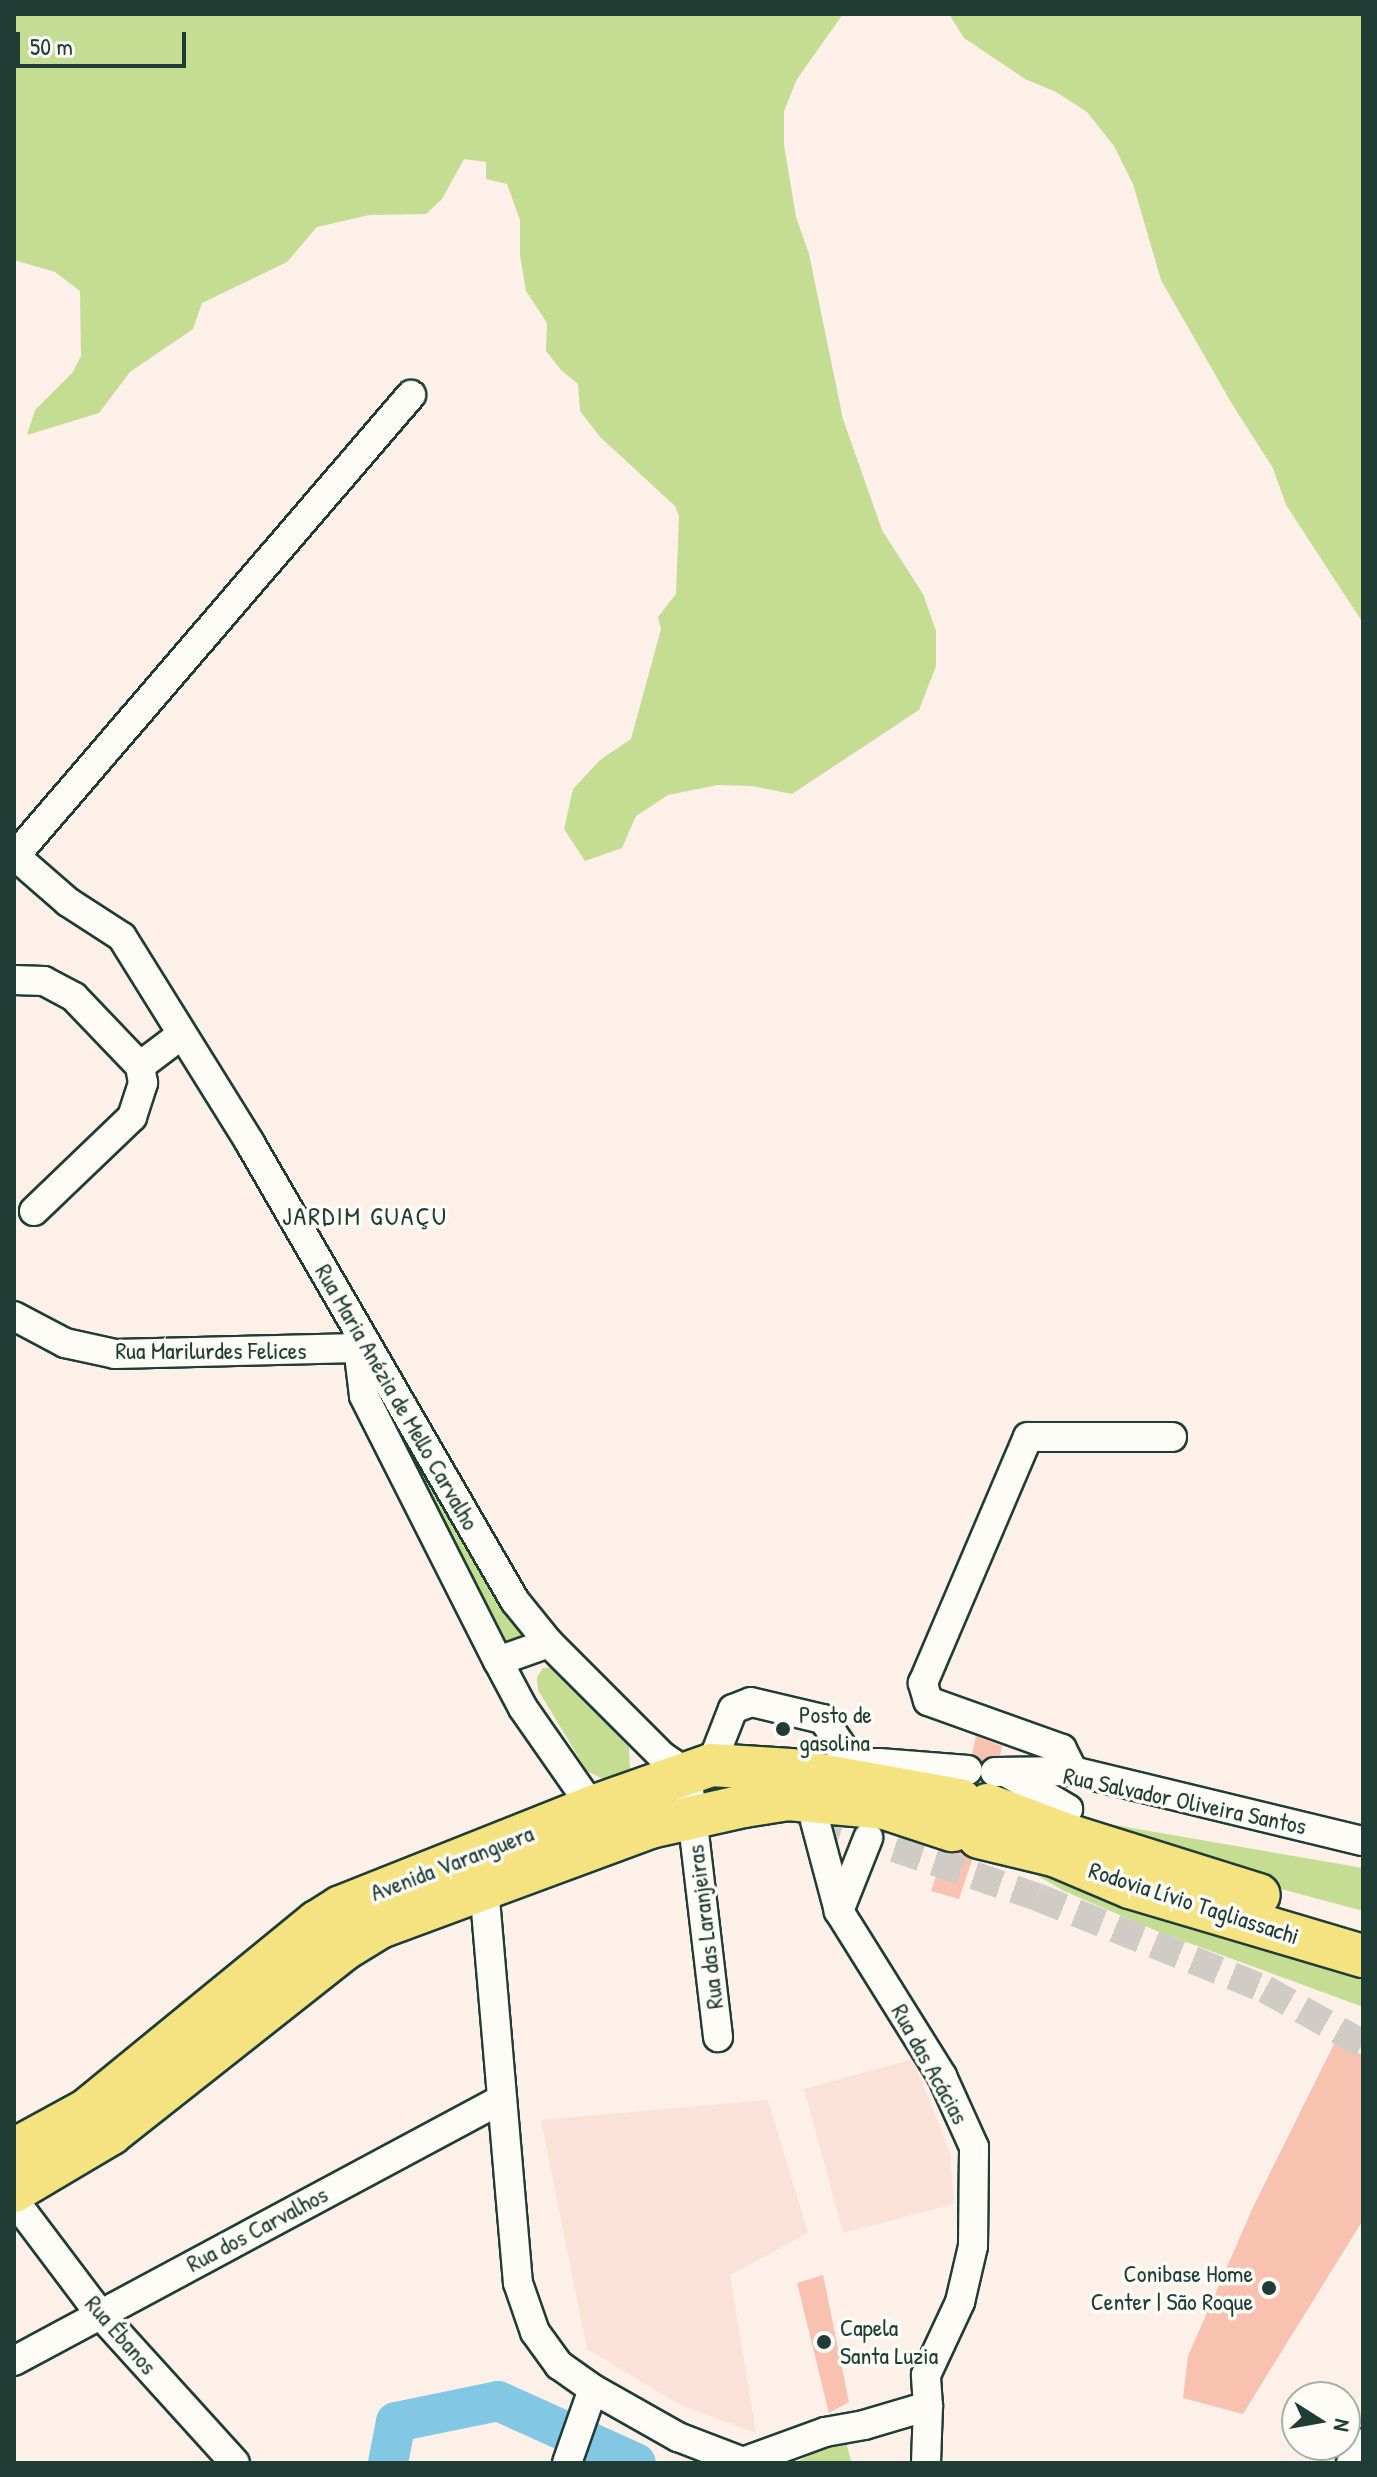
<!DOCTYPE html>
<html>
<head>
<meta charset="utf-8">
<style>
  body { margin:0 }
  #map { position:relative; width:1377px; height:2477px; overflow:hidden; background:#fcf0e9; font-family:"Patrick Hand",sans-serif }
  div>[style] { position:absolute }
  .built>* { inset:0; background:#fbe2d8 }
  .green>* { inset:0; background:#c4dd93 }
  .river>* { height:40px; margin:-20px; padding:0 20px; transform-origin:20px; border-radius:20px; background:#82c7e3 }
  .building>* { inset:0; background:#f9c1af }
  .minor-tunnel>* { height:28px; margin-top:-14px; transform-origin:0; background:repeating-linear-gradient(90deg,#d0ccc5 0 28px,transparent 0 42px) }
  .roads { filter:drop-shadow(2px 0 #1f3d34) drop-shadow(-2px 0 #1f3d34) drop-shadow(0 2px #1f3d34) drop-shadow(0 -2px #1f3d34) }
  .minor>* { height:28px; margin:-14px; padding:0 14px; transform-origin:14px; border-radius:14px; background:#fdfcf7 }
  .highway>* { height:42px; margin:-21px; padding:0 21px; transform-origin:21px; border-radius:21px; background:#f5e382 }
  .dots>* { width:22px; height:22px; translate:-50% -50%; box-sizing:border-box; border:4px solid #fdfcf7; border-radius:50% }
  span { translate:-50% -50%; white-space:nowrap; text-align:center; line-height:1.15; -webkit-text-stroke:7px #fdfcf7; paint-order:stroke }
  .street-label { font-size:24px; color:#1f3d34 }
  .poi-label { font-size:24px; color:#1f3d34 }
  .left { translate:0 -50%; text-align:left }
  .right { translate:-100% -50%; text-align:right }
  .neighbourhood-label { font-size:26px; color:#1f3d34; letter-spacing:2px }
  .frame { position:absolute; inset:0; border:16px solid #1f3d34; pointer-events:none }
  .north { position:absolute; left:1281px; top:2381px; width:80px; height:80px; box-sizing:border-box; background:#fdfcf7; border:2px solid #a4b0a9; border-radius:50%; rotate:101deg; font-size:22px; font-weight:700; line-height:32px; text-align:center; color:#1f3d34 }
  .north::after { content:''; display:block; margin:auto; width:28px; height:36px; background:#1f3d34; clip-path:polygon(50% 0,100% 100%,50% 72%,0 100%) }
  .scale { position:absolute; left:16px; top:32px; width:170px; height:36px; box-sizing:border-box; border:4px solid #1f3d34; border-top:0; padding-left:10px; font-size:24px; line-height:28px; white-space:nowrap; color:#1f3d34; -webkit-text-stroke:6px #fdfcf7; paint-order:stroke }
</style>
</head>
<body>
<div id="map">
  <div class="built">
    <i style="clip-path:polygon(913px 2059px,950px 2153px,954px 2204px,843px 2233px,804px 2089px)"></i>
    <i style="clip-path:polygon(768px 2100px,808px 2233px,730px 2275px,756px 2433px,680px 2405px,587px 2349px,541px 2120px)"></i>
  </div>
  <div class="green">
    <i style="clip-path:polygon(14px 14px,843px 14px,797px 79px,784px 111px,784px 145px,796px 217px,809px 254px,843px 419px,882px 530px,923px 594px,936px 631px,936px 666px,919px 710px,792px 794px,752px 786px,718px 785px,668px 795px,636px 816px,622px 848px,585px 861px,564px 829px,573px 789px,600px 760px,631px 739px,661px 629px,658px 617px,676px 594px,679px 516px,675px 506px,600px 437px,580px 411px,578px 384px,561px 370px,546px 351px,547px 323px,526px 291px,520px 255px,520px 220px,507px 184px,486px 179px,486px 162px,464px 159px,442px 199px,426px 214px,369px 215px,317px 227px,287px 262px,202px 303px,193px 329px,130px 372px,99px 413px,27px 435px,35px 410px,73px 372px,81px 356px,80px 291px,55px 272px,14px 260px)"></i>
    <i style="clip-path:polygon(949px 14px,1363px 14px,1363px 623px,1286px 505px,1273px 468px,1232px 404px,1161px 280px,1133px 184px,1114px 146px,1087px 112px,1056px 92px,1025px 79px,964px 38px)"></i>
    <i style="clip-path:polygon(380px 1390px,532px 1639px,504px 1651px,375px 1393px)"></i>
    <i style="clip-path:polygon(553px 1667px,629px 1747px,630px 1770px,603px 1779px,587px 1771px,538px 1690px,537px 1677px,543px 1668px)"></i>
    <i style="clip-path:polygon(1080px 1819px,1363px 1868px,1363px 1911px,1091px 1838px)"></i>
    <i style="clip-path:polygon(1028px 1865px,1363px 1958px,1363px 2007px,1159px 1932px,1064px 1891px,1033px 1873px)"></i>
    <i style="clip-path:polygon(844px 2436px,852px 2463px,795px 2463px)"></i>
  </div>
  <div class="river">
    <i style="left:388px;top:2463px;width:42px;rotate:-79deg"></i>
    <i style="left:396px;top:2422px;width:104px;rotate:-11.6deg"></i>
    <i style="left:498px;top:2401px;width:151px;rotate:24.2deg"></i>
  </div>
  <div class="building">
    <i style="clip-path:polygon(976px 1736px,1002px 1746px,1000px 1755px,982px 1761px,972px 1754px)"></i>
    <i style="clip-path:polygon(961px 1852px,972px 1860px,959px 1899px,931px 1891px,944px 1853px)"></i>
    <i style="clip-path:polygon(1337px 2038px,1363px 2056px,1363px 2220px,1243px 2414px,1183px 2398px,1188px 2356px,1254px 2205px)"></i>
    <i style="clip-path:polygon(823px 2275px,849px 2402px,829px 2413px,797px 2283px)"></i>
  </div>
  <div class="minor-tunnel">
    <i style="left:798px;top:1807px;width:22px;rotate:39deg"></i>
    <i style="left:815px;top:1821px;width:235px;rotate:18.9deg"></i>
    <i style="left:1037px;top:1897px;width:246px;rotate:22deg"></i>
    <i style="left:1265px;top:1989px;width:112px;rotate:29.3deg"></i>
  </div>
  <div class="roads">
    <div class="minor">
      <i style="left:14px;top:855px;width:72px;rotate:41deg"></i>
      <i style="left:68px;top:902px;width:64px;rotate:32.9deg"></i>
      <i style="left:122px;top:937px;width:243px;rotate:58.1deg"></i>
      <i style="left:250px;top:1143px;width:529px;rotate:59.95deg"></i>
      <i style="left:515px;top:1601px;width:54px;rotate:51deg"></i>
      <i style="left:549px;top:1643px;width:160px;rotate:45deg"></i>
      <i style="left:662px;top:1756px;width:30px;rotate:34deg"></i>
      <i style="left:687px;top:1773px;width:266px;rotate:83.3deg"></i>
      <i style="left:15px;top:856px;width:608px;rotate:-49.34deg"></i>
      <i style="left:14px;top:980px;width:30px;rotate:2deg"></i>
      <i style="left:44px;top:981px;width:34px;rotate:28deg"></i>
      <i style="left:74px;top:997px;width:95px;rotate:46.3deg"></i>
      <i style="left:140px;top:1066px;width:51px;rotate:-37.1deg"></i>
      <i style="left:34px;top:1211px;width:136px;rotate:-43.8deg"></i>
      <i style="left:132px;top:1117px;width:36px;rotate:-72deg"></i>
      <i style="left:143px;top:1083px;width:17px;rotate:-100deg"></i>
      <i style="left:14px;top:1316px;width:58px;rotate:27.9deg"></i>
      <i style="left:65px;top:1343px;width:51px;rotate:12.4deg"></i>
      <i style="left:115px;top:1354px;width:253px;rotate:-1.4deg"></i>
      <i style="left:357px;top:1338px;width:58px;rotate:83.1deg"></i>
      <i style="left:364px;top:1396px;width:297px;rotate:63.2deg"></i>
      <i style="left:498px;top:1661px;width:53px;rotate:62deg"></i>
      <i style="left:523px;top:1708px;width:121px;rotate:55.1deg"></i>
      <i style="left:592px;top:1807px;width:17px;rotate:69deg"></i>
      <i style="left:498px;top:1661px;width:54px;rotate:-19.4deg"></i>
      <i style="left:837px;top:1764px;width:42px;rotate:-1.4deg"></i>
      <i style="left:879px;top:1763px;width:89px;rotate:4.5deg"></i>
      <i style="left:711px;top:1765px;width:60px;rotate:-68.6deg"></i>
      <i style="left:733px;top:1709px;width:19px;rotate:-21deg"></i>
      <i style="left:751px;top:1702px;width:74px;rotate:13.3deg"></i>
      <i style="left:823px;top:1719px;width:53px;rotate:55.7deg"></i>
      <i style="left:1073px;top:1771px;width:25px;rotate:-117deg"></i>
      <i style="left:1062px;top:1749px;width:142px;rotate:-160.3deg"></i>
      <i style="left:928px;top:1701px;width:19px;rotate:-106deg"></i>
      <i style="left:923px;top:1683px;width:267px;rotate:-66.9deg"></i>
      <i style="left:1028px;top:1437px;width:144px"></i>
      <i style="left:995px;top:1772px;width:78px;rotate:-0.7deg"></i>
      <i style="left:1073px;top:1771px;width:298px;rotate:13.6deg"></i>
      <i style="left:1007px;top:1773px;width:71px;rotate:30.5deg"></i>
      <i style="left:484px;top:1887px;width:397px;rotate:85.1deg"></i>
      <i style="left:518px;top:2283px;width:52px;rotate:70.9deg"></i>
      <i style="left:535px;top:2332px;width:41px;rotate:54deg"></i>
      <i style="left:559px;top:2365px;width:42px;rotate:35.2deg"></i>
      <i style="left:839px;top:1911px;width:79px;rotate:-68.3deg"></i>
      <i style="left:14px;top:2200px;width:141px;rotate:53deg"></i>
      <i style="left:99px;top:2313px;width:202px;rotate:47.8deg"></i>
      <i style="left:14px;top:2361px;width:554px;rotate:-28.23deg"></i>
      <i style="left:567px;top:2463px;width:78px;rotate:-70.6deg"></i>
      <i style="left:593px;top:2389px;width:98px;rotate:29.5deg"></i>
      <i style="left:678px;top:2437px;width:70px;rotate:21deg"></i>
      <i style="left:743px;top:2462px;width:87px;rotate:-20.1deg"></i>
      <i style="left:825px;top:2432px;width:40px;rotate:-10deg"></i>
      <i style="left:864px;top:2425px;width:67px;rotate:-16.5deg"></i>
      <i style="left:928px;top:2406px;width:31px;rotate:-94deg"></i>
      <i style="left:926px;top:2375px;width:81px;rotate:-65deg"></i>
      <i style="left:960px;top:2302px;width:57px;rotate:-76.9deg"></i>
      <i style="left:973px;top:2246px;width:99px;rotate:-89.4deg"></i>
      <i style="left:974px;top:2147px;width:78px;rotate:-114.3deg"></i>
      <i style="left:942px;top:2076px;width:195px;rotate:-122deg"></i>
      <i style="left:839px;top:1911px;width:93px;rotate:-104.9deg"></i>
      <i style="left:926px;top:2463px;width:57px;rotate:-88deg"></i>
      <i style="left:1351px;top:2463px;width:23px;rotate:-59deg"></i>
    </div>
    <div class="highway">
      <i style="left:987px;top:1805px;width:82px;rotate:20.6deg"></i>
      <i style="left:1064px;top:1834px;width:204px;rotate:17.4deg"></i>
      <i style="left:979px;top:1837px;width:77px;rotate:13.5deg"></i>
      <i style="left:1054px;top:1855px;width:82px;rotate:22.8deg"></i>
      <i style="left:1130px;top:1887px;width:243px;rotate:16.5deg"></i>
      <i style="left:14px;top:2150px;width:83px;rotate:-28.7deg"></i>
      <i style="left:87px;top:2110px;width:297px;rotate:-39.3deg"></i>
      <i style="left:317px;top:1922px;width:28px;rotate:-32deg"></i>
      <i style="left:341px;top:1907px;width:270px;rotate:-21.7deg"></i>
      <i style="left:592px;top:1807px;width:126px;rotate:-19.4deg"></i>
      <i style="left:711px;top:1765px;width:80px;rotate:3.6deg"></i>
      <i style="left:791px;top:1770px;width:172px;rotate:10.1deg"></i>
      <i style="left:14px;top:2191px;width:112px;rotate:-30.7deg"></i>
      <i style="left:110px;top:2134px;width:298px;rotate:-38.3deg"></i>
      <i style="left:344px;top:1949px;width:42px;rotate:-31.4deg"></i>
      <i style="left:380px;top:1927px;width:288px;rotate:-20.3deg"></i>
      <i style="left:650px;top:1827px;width:96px;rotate:-12.6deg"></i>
      <i style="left:744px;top:1806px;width:45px;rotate:-9deg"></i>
      <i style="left:788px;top:1799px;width:97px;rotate:5.3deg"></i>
      <i style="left:885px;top:1808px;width:71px;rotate:18.2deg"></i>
    </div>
  </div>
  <div class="dots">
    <i style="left:783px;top:1729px;background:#1f3d34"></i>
    <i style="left:1269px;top:2288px;background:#1f3d34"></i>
    <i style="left:824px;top:2342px;background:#1f3d34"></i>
  </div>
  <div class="street-label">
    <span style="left:211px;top:1351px">Rua Marilurdes Felices</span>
    <span style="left:397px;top:1397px;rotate:60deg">Rua Maria Anézia de Mello Carvalho</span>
    <span style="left:1185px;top:1801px;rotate:12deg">Rua Salvador Oliveira Santos</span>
    <span style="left:452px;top:1863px;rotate:-21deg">Avenida Varanguera</span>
    <span style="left:1194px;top:1903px;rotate:18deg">Rodovia Lívio Tagliassachi</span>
    <span style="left:705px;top:1927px;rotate:-97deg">Rua das Laranjeiras</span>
    <span style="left:930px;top:2064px;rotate:61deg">Rua das Acácias</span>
    <span style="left:257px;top:2229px;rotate:-28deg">Rua dos Carvalhos</span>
    <span style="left:121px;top:2335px;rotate:49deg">Rua Ébanos</span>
  </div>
  <div class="poi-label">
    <span class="left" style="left:799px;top:1729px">Posto de<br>gasolina</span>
    <span class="right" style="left:1253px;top:2288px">Conibase Home<br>Center | São Roque</span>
    <span class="left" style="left:840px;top:2342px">Capela<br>Santa Luzia</span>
  </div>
  <div class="neighbourhood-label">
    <span style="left:365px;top:1216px">JARDIM GUAÇU</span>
  </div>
  <div class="frame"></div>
  <div class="north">N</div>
  <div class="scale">50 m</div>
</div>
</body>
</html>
